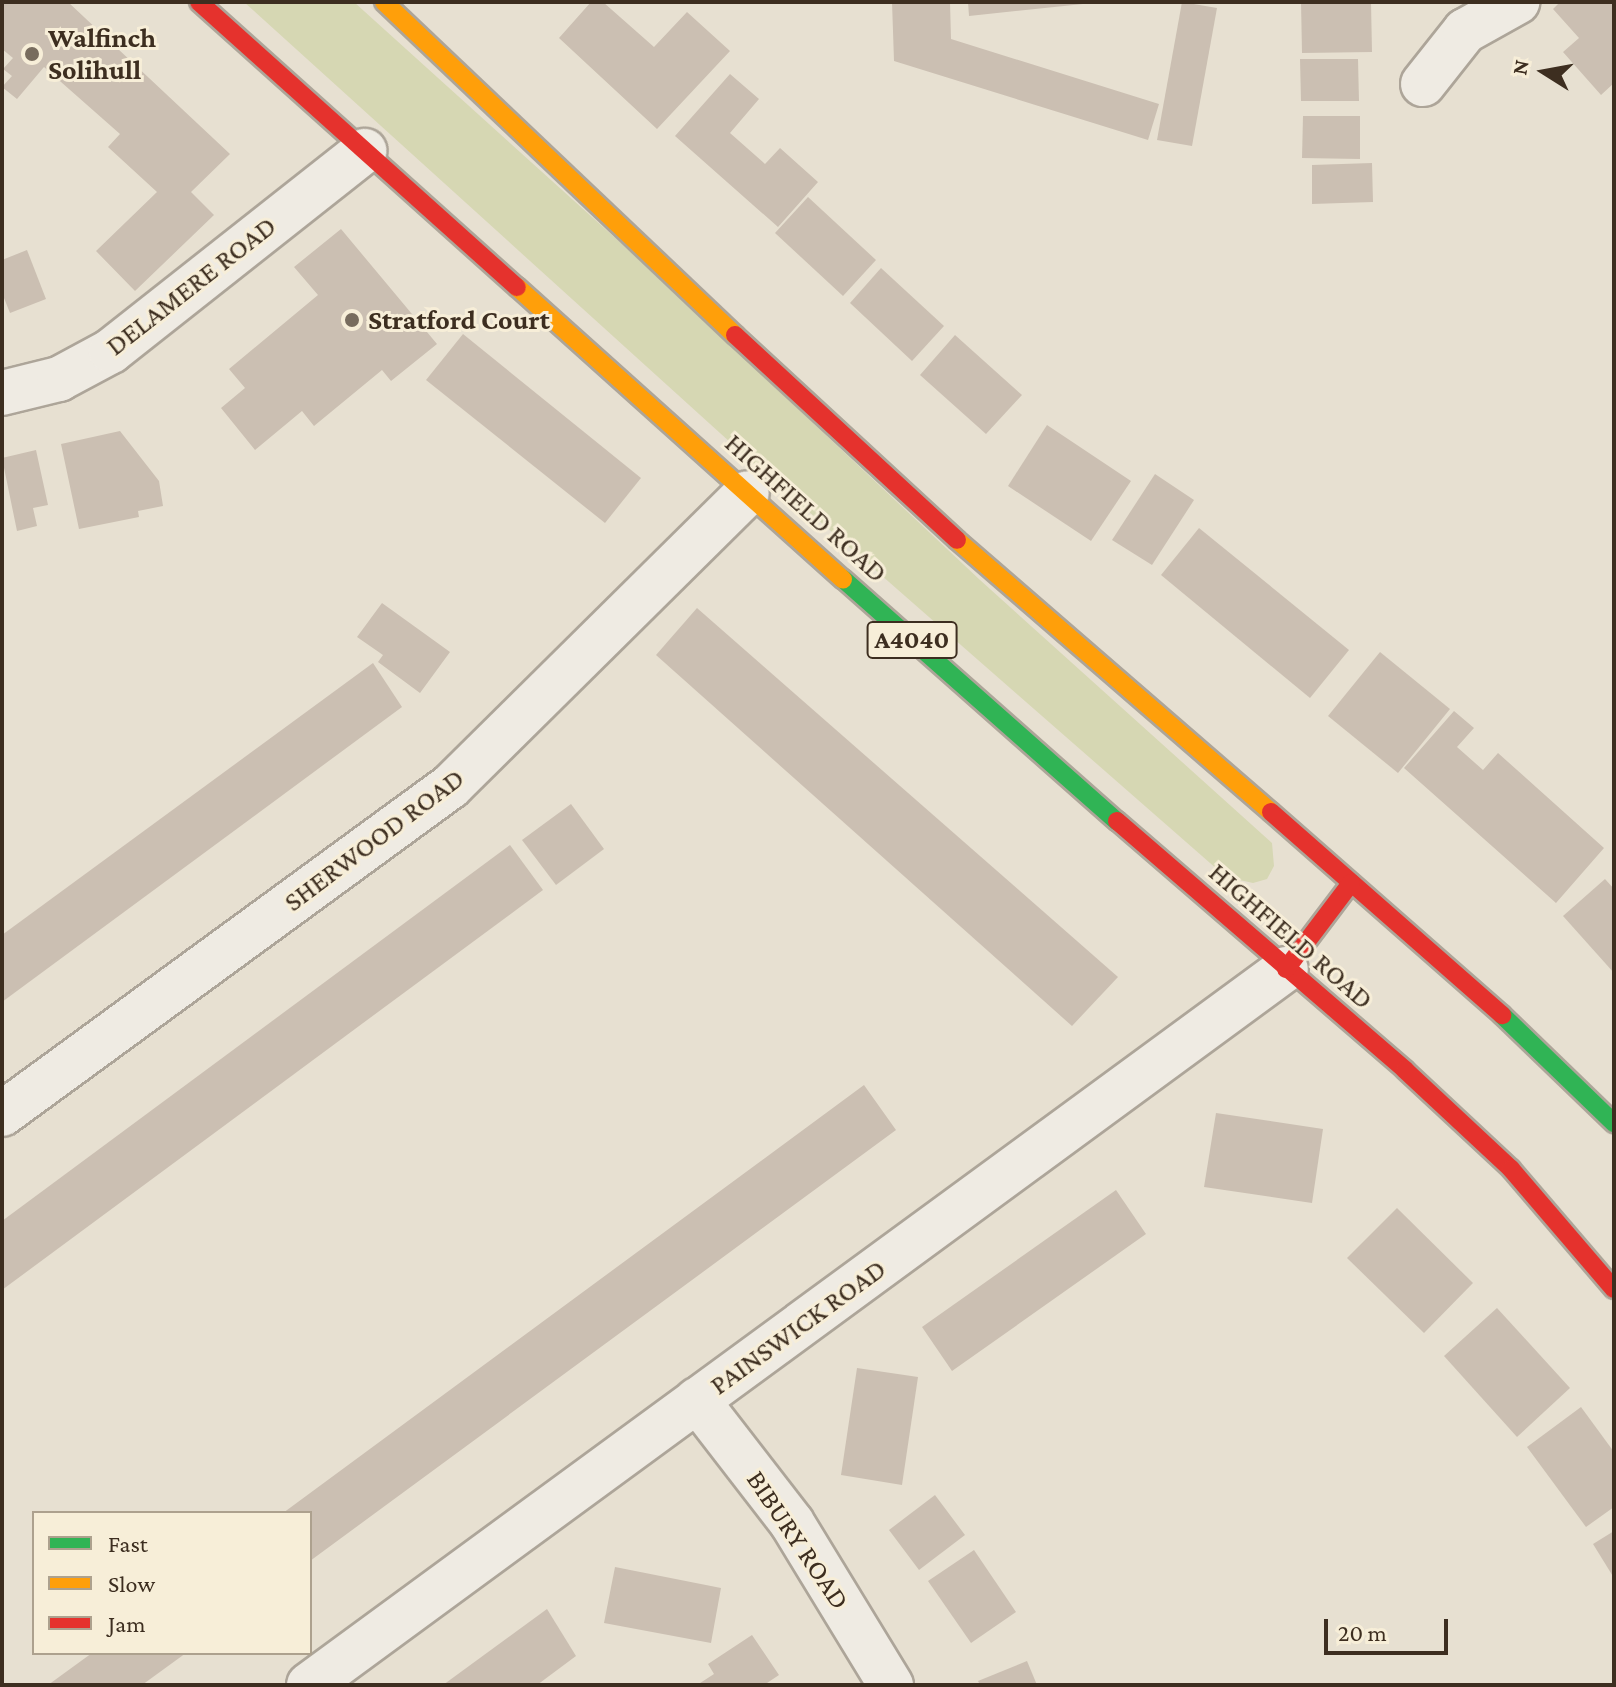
<!DOCTYPE html>
<html>
<head>
<meta charset="utf-8">
<style>
  body { margin:0 }
  #map { position:relative; width:1616px; height:1687px; overflow:hidden; background:#e7e0d1; font-family:"Crimson Pro",serif }
  div>[style] { position:absolute }
  .green>* { inset:0; background:#d6d7b3 }
  .building>* { inset:0; background:#cbbfb2 }
  .roads { filter:drop-shadow(2px 0 #ada599) drop-shadow(-2px 0 #ada599) drop-shadow(0 2px #ada599) drop-shadow(0 -2px #ada599) }
  .street>* { height:44px; margin:-22px; padding:0 22px; transform-origin:22px; border-radius:22px; background:#efebe3 }
  .fast>* { height:18px; margin:-9px; padding:0 9px; transform-origin:9px; border-radius:9px; background:#30b455 }
  .slow>* { height:18px; margin:-9px; padding:0 9px; transform-origin:9px; border-radius:9px; background:#ff9f0a }
  .jam>* { height:18px; margin:-9px; padding:0 9px; transform-origin:9px; border-radius:9px; background:#e5322d }
  .dots>* { width:22px; height:22px; translate:-50% -50%; box-sizing:border-box; border:4px solid #f7eed8; border-radius:50% }
  span { translate:-50% -50%; white-space:nowrap; text-align:center; line-height:1.15; -webkit-text-stroke:6px #f7eed8; paint-order:stroke }
  .shield-label span { padding:2px 6px; background:#f7eed8; border:2px solid; border-radius:6px; -webkit-text-stroke-width:0 }
  .shield-label { font-size:26px; color:#3d2e20; font-weight:700 }
  .poi-label { font-size:28px; color:#3d2e20; font-weight:700 }
  .left { translate:0 -50%; text-align:left }
  .street-label { font-size:28px; color:#3d2e20 }
  .frame { position:absolute; inset:0; border:4px solid #3d2e20; pointer-events:none }
  .legend { position:absolute; left:32px; top:1511px; width:280px; height:144px; box-sizing:border-box; background:#f7eed8; border:2px solid #ada18e; margin:0; padding:10px 14px; list-style:none; font-size:24px; color:#3d2e20 }
  .legend li { display:flex; align-items:center; gap:16px; height:40px }
  .legend b { width:40px; border:2px solid #ada18e }
  .north { position:absolute; left:1504px; top:32px; width:80px; height:80px; -webkit-text-stroke:6px #f7eed8; paint-order:stroke; rotate:281deg; font-size:22px; font-weight:700; line-height:32px; text-align:center; color:#3d2e20 }
  .north::after { content:''; display:block; margin:auto; width:28px; height:36px; background:#3d2e20; clip-path:polygon(50% 0,100% 100%,50% 72%,0 100%) }
  .scale { position:absolute; left:1324px; top:1619px; width:124px; height:36px; box-sizing:border-box; border:4px solid #3d2e20; border-top:0; padding-left:10px; font-size:24px; line-height:28px; white-space:nowrap; color:#3d2e20; -webkit-text-stroke:6px #f7eed8; paint-order:stroke }
</style>
</head>
<body>
<div id="map">
  <div class="green">
    <i style="clip-path:polygon(244px 2px,354px 2px,644px 264px,980px 580px,1272px 843px,1274px 866px,1267px 879px,1253px 883px,1226px 877px,752px 462px)"></i>
  </div>
  <div class="building">
    <i style="clip-path:polygon(2px 2px,68px 2px,230px 154px,191px 192px,214px 215px,135px 291px,96px 251px,157px 192px,108px 147px,120px 134px,44px 67px,17px 99px,2px 87px,12px 76px,3px 69px,13px 58px,2px 49px)"></i>
    <i style="clip-path:polygon(591px 2px,603px 2px,654px 47px,687px 12px,730px 51px,657px 129px,559px 38px)"></i>
    <i style="clip-path:polygon(892px 2px,950px 2px,951px 39px,1159px 104px,1148px 140px,894px 61px)"></i>
    <i style="clip-path:polygon(968px 2px,1083px 2px,1083px 4px,969px 16px)"></i>
    <i style="clip-path:polygon(1182px 2px,1217px 8px,1192px 146px,1157px 140px)"></i>
    <i style="clip-path:polygon(1301px 2px,1371px 2px,1372px 52px,1302px 53px)"></i>
    <i style="clip-path:polygon(1560px 2px,1614px 2px,1614px 83px,1601px 95px,1563px 52px,1579px 38px,1553px 9px)"></i>
    <i style="clip-path:polygon(1300px 59px,1358px 59px,1359px 101px,1301px 101px)"></i>
    <i style="clip-path:polygon(730px 74px,759px 99px,730px 133px,765px 164px,780px 148px,818px 182px,778px 227px,675px 136px)"></i>
    <i style="clip-path:polygon(1303px 116px,1360px 116px,1360px 159px,1302px 158px)"></i>
    <i style="clip-path:polygon(1372px 163px,1373px 202px,1312px 204px,1312px 165px)"></i>
    <i style="clip-path:polygon(808px 197px,876px 260px,843px 296px,775px 233px)"></i>
    <i style="clip-path:polygon(341px 229px,437px 344px,391px 381px,382px 370px,314px 426px,302px 411px,255px 450px,221px 408px,245px 388px,229px 369px,318px 295px,294px 267px)"></i>
    <i style="clip-path:polygon(27px 250px,46px 299px,10px 313px,2px 293px,2px 260px)"></i>
    <i style="clip-path:polygon(881px 268px,944px 326px,912px 361px,850px 303px)"></i>
    <i style="clip-path:polygon(463px 334px,641px 478px,605px 523px,426px 380px)"></i>
    <i style="clip-path:polygon(955px 335px,1022px 395px,986px 434px,920px 375px)"></i>
    <i style="clip-path:polygon(1047px 425px,1131px 481px,1091px 541px,1008px 486px)"></i>
    <i style="clip-path:polygon(120px 431px,159px 481px,163px 506px,138px 511px,139px 517px,79px 529px,61px 444px)"></i>
    <i style="clip-path:polygon(36px 450px,48px 505px,33px 508px,37px 526px,17px 531px,2px 458px)"></i>
    <i style="clip-path:polygon(1155px 474px,1194px 500px,1152px 565px,1112px 540px)"></i>
    <i style="clip-path:polygon(1199px 528px,1349px 650px,1310px 698px,1161px 575px)"></i>
    <i style="clip-path:polygon(382px 603px,450px 652px,420px 693px,378px 662px,383px 655px,357px 637px)"></i>
    <i style="clip-path:polygon(697px 608px,1118px 977px,1072px 1026px,656px 655px)"></i>
    <i style="clip-path:polygon(1380px 652px,1450px 709px,1398px 773px,1328px 716px)"></i>
    <i style="clip-path:polygon(373px 663px,402px 707px,2px 1002px,2px 935px)"></i>
    <i style="clip-path:polygon(1454px 711px,1474px 728px,1457px 747px,1483px 770px,1498px 753px,1604px 848px,1556px 903px,1404px 768px)"></i>
    <i style="clip-path:polygon(571px 804px,604px 849px,556px 885px,522px 840px)"></i>
    <i style="clip-path:polygon(510px 845px,543px 890px,2px 1290px,2px 1221px)"></i>
    <i style="clip-path:polygon(1605px 879px,1614px 889px,1614px 973px,1563px 916px)"></i>
    <i style="clip-path:polygon(864px 1085px,896px 1130px,310px 1561px,310px 1513px,283px 1513px)"></i>
    <i style="clip-path:polygon(1216px 1113px,1323px 1129px,1312px 1203px,1204px 1187px)"></i>
    <i style="clip-path:polygon(1116px 1190px,1146px 1234px,952px 1371px,922px 1327px)"></i>
    <i style="clip-path:polygon(1397px 1208px,1473px 1283px,1424px 1333px,1347px 1258px)"></i>
    <i style="clip-path:polygon(1497px 1308px,1570px 1388px,1517px 1437px,1444px 1356px)"></i>
    <i style="clip-path:polygon(857px 1368px,918px 1377px,902px 1485px,841px 1475px)"></i>
    <i style="clip-path:polygon(1581px 1407px,1614px 1452px,1614px 1507px,1586px 1527px,1527px 1447px)"></i>
    <i style="clip-path:polygon(935px 1495px,965px 1535px,919px 1570px,889px 1530px)"></i>
    <i style="clip-path:polygon(1614px 1531px,1614px 1578px,1593px 1544px)"></i>
    <i style="clip-path:polygon(974px 1550px,1016px 1612px,971px 1643px,928px 1581px)"></i>
    <i style="clip-path:polygon(615px 1567px,721px 1588px,711px 1643px,604px 1623px)"></i>
    <i style="clip-path:polygon(547px 1609px,576px 1656px,537px 1685px,443px 1685px)"></i>
    <i style="clip-path:polygon(752px 1635px,779px 1675px,764px 1685px,697px 1685px,714px 1674px,708px 1664px)"></i>
    <i style="clip-path:polygon(92px 1653px,186px 1653px,142px 1685px,48px 1685px)"></i>
    <i style="clip-path:polygon(1027px 1661px,1037px 1685px,980px 1685px,978px 1681px)"></i>
  </div>
  <div class="roads">
    <div class="street">
      <i style="left:1423px;top:84px;width:68px;rotate:-51.6deg"></i>
      <i style="left:1465px;top:31px;width:60px;rotate:-29.1deg"></i>
      <i style="left:2px;top:393px;width:59px;rotate:-13.8deg"></i>
      <i style="left:59px;top:379px;width:59px;rotate:-28.3deg"></i>
      <i style="left:111px;top:351px;width:323px;rotate:-38.3deg"></i>
      <i style="left:2px;top:1114px;width:556px;rotate:-36.15deg"></i>
      <i style="left:451px;top:786px;width:416px;rotate:-44.7deg"></i>
      <i style="left:697px;top:1400px;width:155px;rotate:52.3deg"></i>
      <i style="left:792px;top:1523px;width:190px;rotate:58.6deg"></i>
      <i style="left:309px;top:1685px;width:1211px;rotate:-36.24deg"></i>
    </div>
    <div class="fast">
      <i style="left:843px;top:579px;width:366px;rotate:41.5deg"></i>
      <i style="left:1502px;top:1015px;width:156px;rotate:44deg"></i>
    </div>
    <div class="slow">
      <i style="left:384px;top:2px;width:484px;rotate:43.5deg"></i>
      <i style="left:517px;top:287px;width:438px;rotate:41.9deg"></i>
      <i style="left:957px;top:540px;width:415px;rotate:40.9deg"></i>
    </div>
    <div class="jam">
      <i style="left:199px;top:2px;width:427px;rotate:41.9deg"></i>
      <i style="left:735px;top:335px;width:302px;rotate:42.7deg"></i>
      <i style="left:1271px;top:812px;width:308px;rotate:41.3deg"></i>
      <i style="left:1117px;top:821px;width:381px;rotate:40.8deg"></i>
      <i style="left:1405px;top:1070px;width:145px;rotate:43deg"></i>
      <i style="left:1511px;top:1169px;width:158px;rotate:49.4deg"></i>
      <i style="left:1286px;top:969px;width:108px;rotate:-52.9deg"></i>
    </div>
  </div>
  <div class="dots">
    <i style="left:32px;top:54px;background:#786c5e"></i>
    <i style="left:352px;top:320px;background:#786c5e"></i>
  </div>
  <div class="shield-label">
    <span style="left:912px;top:640px">A4040</span>
  </div>
  <div class="poi-label">
    <span class="left" style="left:48px;top:54px">Walfinch<br>Solihull</span>
    <span class="left" style="left:368px;top:320px">Stratford Court</span>
  </div>
  <div class="street-label">
    <span style="left:191px;top:286px;rotate:-38deg">DELAMERE ROAD</span>
    <span style="left:806px;top:508px;rotate:42deg">HIGHFIELD ROAD</span>
    <span style="left:374px;top:840px;rotate:-37deg">SHERWOOD ROAD</span>
    <span style="left:1291px;top:936px;rotate:41deg">HIGHFIELD ROAD</span>
    <span style="left:798px;top:1327px;rotate:-36deg">PAINSWICK ROAD</span>
    <span style="left:798px;top:1540px;rotate:56deg">BIBURY ROAD</span>
  </div>
  <div class="frame"></div>
  <ul class="legend">
  <li><b style="height:10px;background:#30b455"></b>Fast</li>
  <li><b style="height:10px;background:#ff9f0a"></b>Slow</li>
  <li><b style="height:10px;background:#e5322d"></b>Jam</li>
  </ul>
  <div class="north">N</div>
  <div class="scale">20 m</div>
</div>
</body>
</html>
